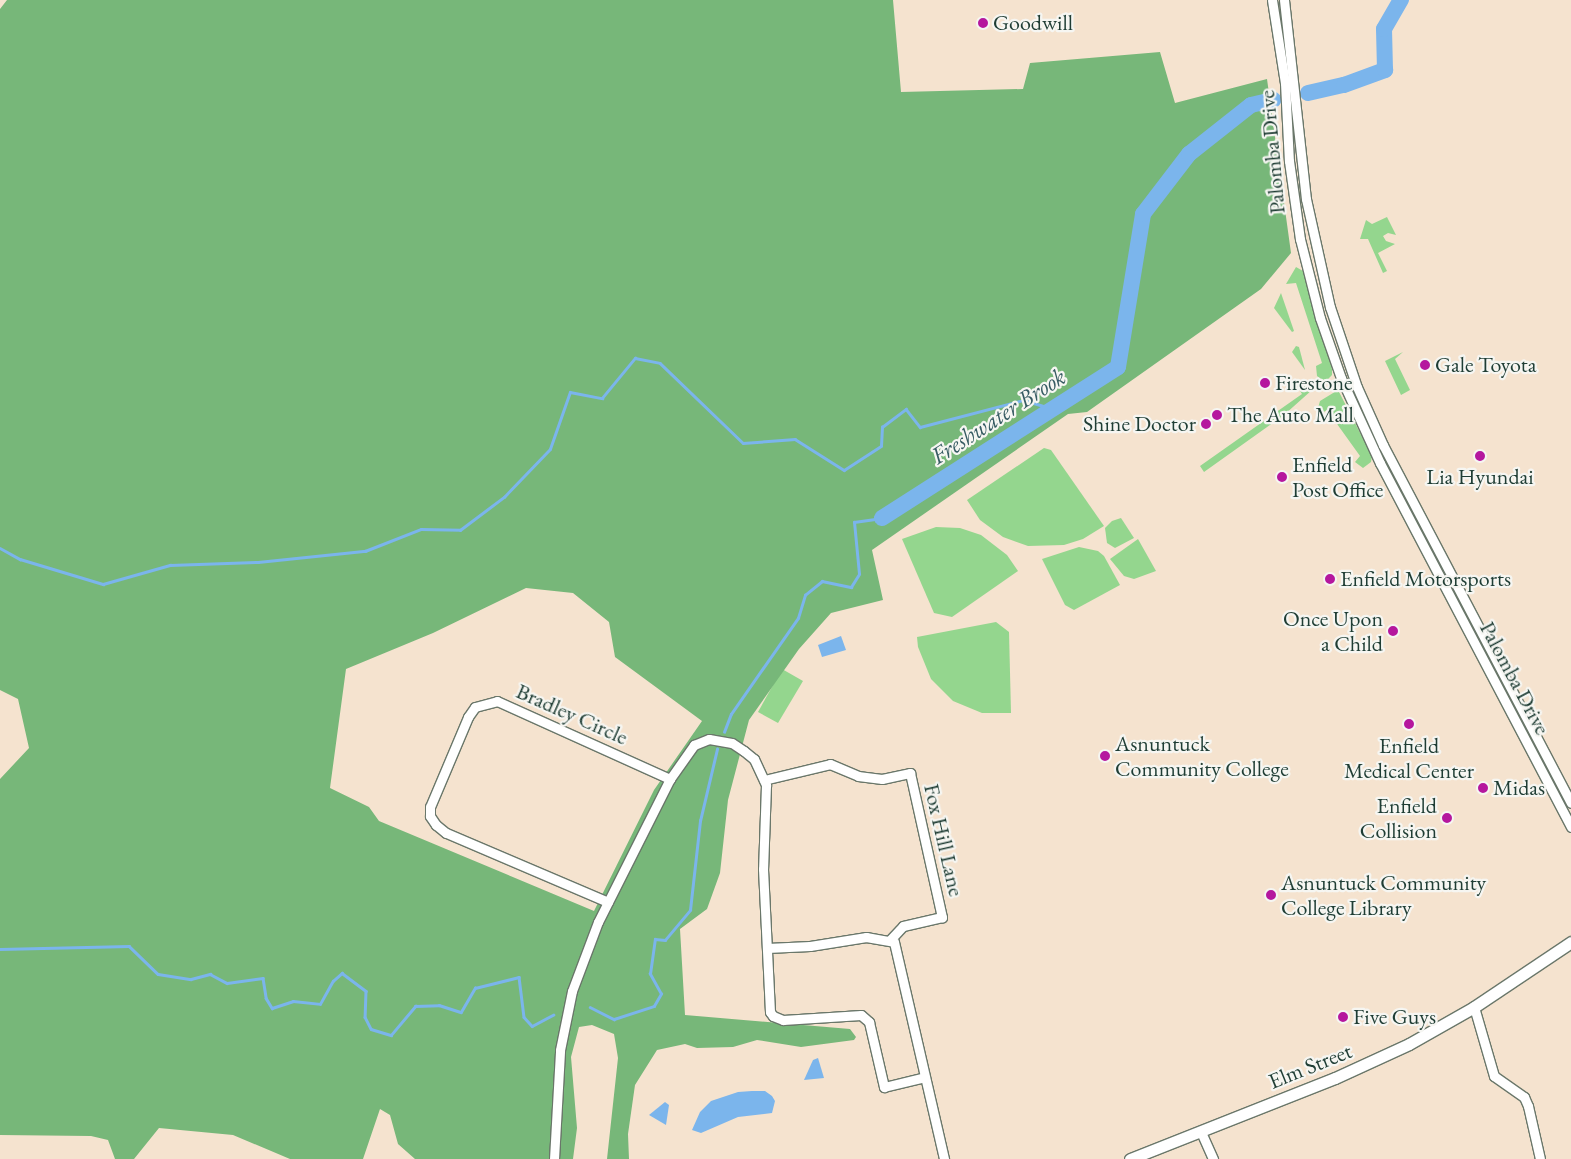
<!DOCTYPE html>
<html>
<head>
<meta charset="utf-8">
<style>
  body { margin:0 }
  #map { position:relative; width:1571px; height:1159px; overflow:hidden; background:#f5e3cf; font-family:"EB Garamond",serif }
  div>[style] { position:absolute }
  .green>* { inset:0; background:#94d68e }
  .forest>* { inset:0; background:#77b779 }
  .water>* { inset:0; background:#7bb5ec }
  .stream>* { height:2.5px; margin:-1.25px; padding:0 1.25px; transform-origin:1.25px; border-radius:1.25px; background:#7bb5ec }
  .river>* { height:16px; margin:-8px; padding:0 8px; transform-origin:8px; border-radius:8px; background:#7bb5ec }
  .roads { filter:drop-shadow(1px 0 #6a776a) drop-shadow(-1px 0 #6a776a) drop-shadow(0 1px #6a776a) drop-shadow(0 -1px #6a776a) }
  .minor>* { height:9px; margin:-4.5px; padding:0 4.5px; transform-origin:4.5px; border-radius:4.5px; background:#fff }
  .secondary>* { height:11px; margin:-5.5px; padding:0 5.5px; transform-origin:5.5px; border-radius:5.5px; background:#fff }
  .dots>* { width:14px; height:14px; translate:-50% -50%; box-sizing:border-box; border:2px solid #f6f6f2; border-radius:50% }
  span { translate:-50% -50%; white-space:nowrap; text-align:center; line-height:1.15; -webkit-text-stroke:4.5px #f6f6f2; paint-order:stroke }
  .poi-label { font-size:22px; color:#1f3d34 }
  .left { translate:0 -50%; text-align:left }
  .right { translate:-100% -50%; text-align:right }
  .street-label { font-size:22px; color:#1f3d34 }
  .water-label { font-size:24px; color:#365b62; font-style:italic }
</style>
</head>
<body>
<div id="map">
  <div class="green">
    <i style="clip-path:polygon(1387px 217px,1396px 235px,1388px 233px,1383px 236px,1386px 241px,1395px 244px,1378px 253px,1387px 271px,1383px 273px,1368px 239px,1360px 239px,1366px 220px,1372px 224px)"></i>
    <i style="clip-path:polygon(1296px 267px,1303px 271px,1332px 369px,1332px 375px,1325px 382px,1317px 376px,1316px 366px,1322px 363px,1296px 283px,1286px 284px)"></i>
    <i style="clip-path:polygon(1281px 293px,1294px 331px,1292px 332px,1274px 308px)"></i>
    <i style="clip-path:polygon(1296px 346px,1299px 347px,1305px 370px,1292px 352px)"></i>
    <i style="clip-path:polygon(1403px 352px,1395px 359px,1410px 390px,1401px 395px,1385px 361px)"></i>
    <i style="clip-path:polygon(1306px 382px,1312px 390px,1284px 415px,1204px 472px,1200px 466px,1302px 394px,1297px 386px)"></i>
    <i style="clip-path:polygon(1338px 390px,1372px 456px,1371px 462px,1363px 468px,1355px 462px,1360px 456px,1327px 410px,1322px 413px,1318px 408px,1320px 401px)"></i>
    <i style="clip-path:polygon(1044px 448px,1051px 450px,1104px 526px,1083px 539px,1064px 545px,1028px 546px,1003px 537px,980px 520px,967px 500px)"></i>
    <i style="clip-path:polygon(1121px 518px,1134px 538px,1115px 548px,1107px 543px,1105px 528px,1112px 521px)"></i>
    <i style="clip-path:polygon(936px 527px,960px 528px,981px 535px,1007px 555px,1018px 571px,952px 617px,934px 613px,902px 539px)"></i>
    <i style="clip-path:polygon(1138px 539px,1156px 571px,1134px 579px,1124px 576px,1110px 559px)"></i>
    <i style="clip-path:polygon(1079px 547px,1098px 551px,1104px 556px,1120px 585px,1074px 610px,1065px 605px,1042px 559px)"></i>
    <i style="clip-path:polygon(996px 622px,1009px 632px,1011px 713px,982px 713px,953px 701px,931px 679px,918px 647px,917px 637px)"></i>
    <i style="clip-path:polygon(782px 669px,803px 681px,778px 723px,758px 712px)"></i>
  </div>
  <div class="forest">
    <i style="clip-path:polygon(evenodd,7px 0,893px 0,901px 92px,1023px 89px,1030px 63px,1160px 52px,1175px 103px,1267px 79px,1291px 253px,1261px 289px,1087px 412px,1068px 414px,872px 550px,883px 600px,831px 613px,799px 649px,749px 720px,728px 800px,720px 873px,707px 909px,680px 929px,685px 1015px,850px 1029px,856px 1037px,854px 1040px,801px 1047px,757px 1040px,733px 1047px,697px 1048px,685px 1044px,657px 1050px,635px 1085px,628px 1134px,629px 1159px,607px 1159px,618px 1058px,614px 1034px,592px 1025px,579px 1027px,571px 1057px,577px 1128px,573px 1159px,415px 1159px,398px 1144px,390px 1115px,380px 1109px,363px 1159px,290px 1159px,233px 1135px,159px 1128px,134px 1159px,115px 1159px,108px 1140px,91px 1136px,0 1135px,0 779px,29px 748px,18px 699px,0 690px,0 9px,7px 0,526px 588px,573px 593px,609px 622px,615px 657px,702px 721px,654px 790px,594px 911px,379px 821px,369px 807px,330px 788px,346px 669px,433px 633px,526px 588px)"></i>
  </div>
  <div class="water">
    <i style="clip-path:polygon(841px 636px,846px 650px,822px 657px,818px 645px)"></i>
    <i style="clip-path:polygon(818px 1058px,824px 1078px,804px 1080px,813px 1060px)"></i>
    <i style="clip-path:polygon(752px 1091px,765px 1091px,772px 1096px,775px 1101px,772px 1113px,738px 1117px,701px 1133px,692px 1130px,700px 1112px,711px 1101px,738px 1092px)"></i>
    <i style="clip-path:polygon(665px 1102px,669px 1105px,666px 1125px,649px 1115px)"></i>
  </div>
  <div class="stream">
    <i style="left:0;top:548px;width:23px;rotate:29deg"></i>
    <i style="left:20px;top:559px;width:87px;rotate:16.8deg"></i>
    <i style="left:103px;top:584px;width:70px;rotate:-15.8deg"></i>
    <i style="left:170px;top:565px;width:88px;rotate:-2deg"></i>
    <i style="left:258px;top:562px;width:108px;rotate:-5.9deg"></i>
    <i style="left:365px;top:551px;width:60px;rotate:-21.4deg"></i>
    <i style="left:421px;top:529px;width:39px;rotate:1deg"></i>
    <i style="left:460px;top:530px;width:55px;rotate:-36.9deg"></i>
    <i style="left:504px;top:497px;width:66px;rotate:-46.2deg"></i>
    <i style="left:550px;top:449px;width:60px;rotate:-70.7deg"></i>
    <i style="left:570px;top:392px;width:33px;rotate:11deg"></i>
    <i style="left:602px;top:398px;width:52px;rotate:-50.5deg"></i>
    <i style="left:635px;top:358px;width:25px;rotate:11deg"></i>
    <i style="left:660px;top:363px;width:115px;rotate:43.9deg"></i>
    <i style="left:743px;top:443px;width:52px;rotate:-4.4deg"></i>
    <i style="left:795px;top:439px;width:58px;rotate:32.3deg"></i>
    <i style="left:844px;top:470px;width:44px;rotate:-33deg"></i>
    <i style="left:881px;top:446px;width:19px;rotate:-87deg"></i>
    <i style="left:882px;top:427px;width:30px;rotate:-37deg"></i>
    <i style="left:906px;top:409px;width:23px;rotate:52deg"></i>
    <i style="left:920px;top:427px;width:107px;rotate:-14.6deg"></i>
    <i style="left:1024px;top:400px;width:31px;rotate:17deg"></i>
    <i style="left:724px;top:732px;width:19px;rotate:-69deg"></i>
    <i style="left:731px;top:714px;width:117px;rotate:-55.1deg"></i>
    <i style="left:798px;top:618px;width:24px;rotate:-73deg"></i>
    <i style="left:805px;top:595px;width:22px;rotate:-39deg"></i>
    <i style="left:822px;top:581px;width:30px;rotate:12deg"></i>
    <i style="left:851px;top:587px;width:15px;rotate:-58deg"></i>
    <i style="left:859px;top:574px;width:52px;rotate:-95.5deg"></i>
    <i style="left:854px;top:522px;width:28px;rotate:-8deg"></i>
    <i style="left:0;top:949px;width:129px;rotate:-1.3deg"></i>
    <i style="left:129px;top:946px;width:40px;rotate:44deg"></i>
    <i style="left:158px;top:974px;width:33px;rotate:9deg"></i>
    <i style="left:191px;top:979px;width:20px;rotate:-15deg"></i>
    <i style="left:210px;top:974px;width:19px;rotate:28deg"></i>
    <i style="left:227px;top:983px;width:36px;rotate:-8deg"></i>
    <i style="left:263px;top:978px;width:20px;rotate:81deg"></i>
    <i style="left:266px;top:998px;width:12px;rotate:59deg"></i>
    <i style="left:272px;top:1008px;width:22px;rotate:-18deg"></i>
    <i style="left:293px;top:1001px;width:27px;rotate:6deg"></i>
    <i style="left:320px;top:1004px;width:26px;rotate:-61deg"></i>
    <i style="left:333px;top:981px;width:12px;rotate:-42deg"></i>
    <i style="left:342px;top:973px;width:30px;rotate:37deg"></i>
    <i style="left:366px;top:991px;width:26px;rotate:92deg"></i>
    <i style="left:365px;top:1017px;width:13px;rotate:63deg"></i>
    <i style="left:371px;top:1029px;width:21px;rotate:17deg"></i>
    <i style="left:391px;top:1035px;width:38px;rotate:-50deg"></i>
    <i style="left:415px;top:1006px;width:24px;rotate:-2deg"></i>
    <i style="left:439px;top:1005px;width:23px;rotate:18deg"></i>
    <i style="left:461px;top:1012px;width:28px;rotate:-60deg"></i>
    <i style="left:475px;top:988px;width:45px;rotate:-14deg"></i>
    <i style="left:519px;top:977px;width:40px;rotate:82.9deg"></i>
    <i style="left:524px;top:1017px;width:12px;rotate:48deg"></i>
    <i style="left:532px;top:1026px;width:24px;rotate:-28deg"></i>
    <i style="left:590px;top:1007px;width:27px;rotate:27deg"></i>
    <i style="left:614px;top:1019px;width:42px;rotate:-18deg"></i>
    <i style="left:654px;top:1006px;width:14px;rotate:-60deg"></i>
    <i style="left:661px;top:994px;width:23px;rotate:-119deg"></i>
    <i style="left:650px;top:974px;width:35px;rotate:-82deg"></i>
    <i style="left:655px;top:939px;width:10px;rotate:6deg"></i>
    <i style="left:665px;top:940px;width:39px;rotate:-50deg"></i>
    <i style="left:690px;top:910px;width:90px;rotate:-83.6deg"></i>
    <i style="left:700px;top:821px;width:74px;rotate:-76.7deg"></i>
  </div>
  <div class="river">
    <i style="left:1308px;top:93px;width:37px;rotate:-13deg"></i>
    <i style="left:1344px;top:85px;width:44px;rotate:-20.1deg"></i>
    <i style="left:1385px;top:70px;width:41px;rotate:-91.4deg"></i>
    <i style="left:1384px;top:29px;width:34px;rotate:-60deg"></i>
    <i style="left:882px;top:518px;width:280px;rotate:-32.6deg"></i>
    <i style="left:1118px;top:367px;width:155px;rotate:-80.7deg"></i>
    <i style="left:1143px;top:214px;width:76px;rotate:-52.5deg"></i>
    <i style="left:1189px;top:154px;width:79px;rotate:-38.3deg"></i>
    <i style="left:1251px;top:105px;width:23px;rotate:-13deg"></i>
  </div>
  <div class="roads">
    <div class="minor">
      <i style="left:1272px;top:0;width:84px;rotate:81.1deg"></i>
      <i style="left:1285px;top:83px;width:78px;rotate:87.1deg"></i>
      <i style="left:1289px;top:161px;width:79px;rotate:82deg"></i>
      <i style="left:1300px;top:239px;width:81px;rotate:75.8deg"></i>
      <i style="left:1320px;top:318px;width:64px;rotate:70.7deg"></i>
      <i style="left:1341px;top:378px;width:94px;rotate:65.4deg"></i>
      <i style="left:1380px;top:463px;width:411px;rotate:62.3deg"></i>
      <i style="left:1284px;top:0;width:200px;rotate:83.7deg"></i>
      <i style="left:1306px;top:199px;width:111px;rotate:77.5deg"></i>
      <i style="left:1330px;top:307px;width:84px;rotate:71.4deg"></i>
      <i style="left:1357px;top:387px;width:64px;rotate:65.9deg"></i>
      <i style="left:1383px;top:445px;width:404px;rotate:62.3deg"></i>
      <i style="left:764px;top:780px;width:68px;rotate:-13.6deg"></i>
      <i style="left:830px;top:764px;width:30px;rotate:23deg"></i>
      <i style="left:858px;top:776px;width:24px;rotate:7deg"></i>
      <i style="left:882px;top:779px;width:29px;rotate:-12deg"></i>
      <i style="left:910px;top:773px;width:148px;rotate:77.5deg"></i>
      <i style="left:942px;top:917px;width:40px;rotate:167deg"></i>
      <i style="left:903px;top:926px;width:19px;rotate:133deg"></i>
      <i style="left:608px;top:902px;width:176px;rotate:-156.9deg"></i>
      <i style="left:446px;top:833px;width:13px;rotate:-141deg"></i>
      <i style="left:436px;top:825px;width:11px;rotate:-124deg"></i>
      <i style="left:430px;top:816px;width:9px;rotate:-90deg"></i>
      <i style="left:430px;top:807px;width:98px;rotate:-67.1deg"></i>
      <i style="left:468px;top:717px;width:12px;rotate:-55deg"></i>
      <i style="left:475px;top:707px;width:23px;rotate:-15deg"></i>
      <i style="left:497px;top:701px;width:190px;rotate:24.3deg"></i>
      <i style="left:767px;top:948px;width:43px;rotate:-2.7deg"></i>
      <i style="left:810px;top:946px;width:57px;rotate:-9.1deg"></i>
      <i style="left:866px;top:937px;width:28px;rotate:10deg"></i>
      <i style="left:894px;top:942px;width:223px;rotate:77deg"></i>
      <i style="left:1474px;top:1007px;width:72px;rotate:73.8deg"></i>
      <i style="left:1494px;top:1076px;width:37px;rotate:35deg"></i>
      <i style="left:1524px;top:1097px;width:10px;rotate:66deg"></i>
      <i style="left:1528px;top:1106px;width:54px;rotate:77.2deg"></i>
      <i style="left:1201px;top:1132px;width:30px;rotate:66deg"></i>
      <i style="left:554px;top:1159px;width:109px;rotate:-86.8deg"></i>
      <i style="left:560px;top:1050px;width:60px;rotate:-78.5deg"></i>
      <i style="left:572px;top:991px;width:74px;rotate:-69.4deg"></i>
      <i style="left:598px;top:922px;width:160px;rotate:-63.3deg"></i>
      <i style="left:670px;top:779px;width:42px;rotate:-54.8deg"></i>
      <i style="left:694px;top:745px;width:16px;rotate:-22deg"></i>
      <i style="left:709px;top:739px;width:23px;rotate:10deg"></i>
      <i style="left:732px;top:743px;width:14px;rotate:34deg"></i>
      <i style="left:744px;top:751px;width:13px;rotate:39deg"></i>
      <i style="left:754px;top:759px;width:29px;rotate:65deg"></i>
      <i style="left:766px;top:785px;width:84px;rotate:92deg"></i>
      <i style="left:763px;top:869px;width:143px;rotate:87.2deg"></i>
      <i style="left:770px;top:1012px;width:5px;rotate:53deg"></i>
      <i style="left:773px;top:1016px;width:11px;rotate:22deg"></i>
      <i style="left:783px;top:1020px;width:78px;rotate:-3.7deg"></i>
      <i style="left:861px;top:1015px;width:11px;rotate:41deg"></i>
      <i style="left:869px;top:1022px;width:67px;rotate:77deg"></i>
      <i style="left:884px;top:1087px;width:42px;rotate:-13.7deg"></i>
    </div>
    <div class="secondary">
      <i style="left:1130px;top:1159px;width:220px;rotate:-21.6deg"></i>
      <i style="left:1335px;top:1078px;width:81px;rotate:-24.7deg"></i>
      <i style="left:1409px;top:1044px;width:75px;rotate:-29.6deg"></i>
      <i style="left:1474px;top:1007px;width:117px;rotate:-33.8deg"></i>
    </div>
  </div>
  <div class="dots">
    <i style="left:983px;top:23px;background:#b5179e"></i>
    <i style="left:1425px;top:365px;background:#b5179e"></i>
    <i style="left:1265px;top:383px;background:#b5179e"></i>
    <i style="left:1217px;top:415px;background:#b5179e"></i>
    <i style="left:1206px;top:424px;background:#b5179e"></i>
    <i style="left:1480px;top:456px;background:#b5179e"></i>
    <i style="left:1282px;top:477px;background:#b5179e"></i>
    <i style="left:1330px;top:579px;background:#b5179e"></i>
    <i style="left:1393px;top:631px;background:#b5179e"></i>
    <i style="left:1409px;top:724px;background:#b5179e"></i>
    <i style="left:1105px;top:756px;background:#b5179e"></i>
    <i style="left:1483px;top:788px;background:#b5179e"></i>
    <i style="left:1447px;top:818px;background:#b5179e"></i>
    <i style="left:1271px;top:895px;background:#b5179e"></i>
    <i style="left:1343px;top:1017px;background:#b5179e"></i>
  </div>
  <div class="poi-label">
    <span class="left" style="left:993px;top:23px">Goodwill</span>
    <span class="left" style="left:1435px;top:365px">Gale Toyota</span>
    <span class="left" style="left:1275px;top:383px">Firestone</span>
    <span class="left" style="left:1227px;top:415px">The Auto Mall</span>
    <span class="right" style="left:1196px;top:424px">Shine Doctor</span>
    <span class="left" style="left:1292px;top:477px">Enfield<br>Post Office</span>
    <span style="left:1480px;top:477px">Lia Hyundai</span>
    <span class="left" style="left:1340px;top:579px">Enfield Motorsports</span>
    <span class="right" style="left:1383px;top:631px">Once Upon<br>a Child</span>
    <span class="left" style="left:1115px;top:756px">Asnuntuck<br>Community College</span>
    <span style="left:1409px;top:758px">Enfield<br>Medical Center</span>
    <span class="left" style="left:1493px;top:788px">Midas</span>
    <span class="right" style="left:1437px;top:818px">Enfield<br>Collision</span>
    <span class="left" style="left:1281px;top:895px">Asnuntuck Community<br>College Library</span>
    <span class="left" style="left:1353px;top:1017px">Five Guys</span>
  </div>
  <div class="street-label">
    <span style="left:1272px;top:152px;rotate:-95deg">Palomba Drive</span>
    <span style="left:1515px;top:678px;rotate:62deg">Palomba Drive</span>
    <span style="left:572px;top:714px;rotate:24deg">Bradley Circle</span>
    <span style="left:944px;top:840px;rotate:77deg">Fox Hill Lane</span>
    <span style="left:1310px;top:1066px;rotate:-22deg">Elm Street</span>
  </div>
  <div class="water-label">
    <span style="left:998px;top:416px;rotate:-33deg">Freshwater Brook</span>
  </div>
</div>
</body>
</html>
